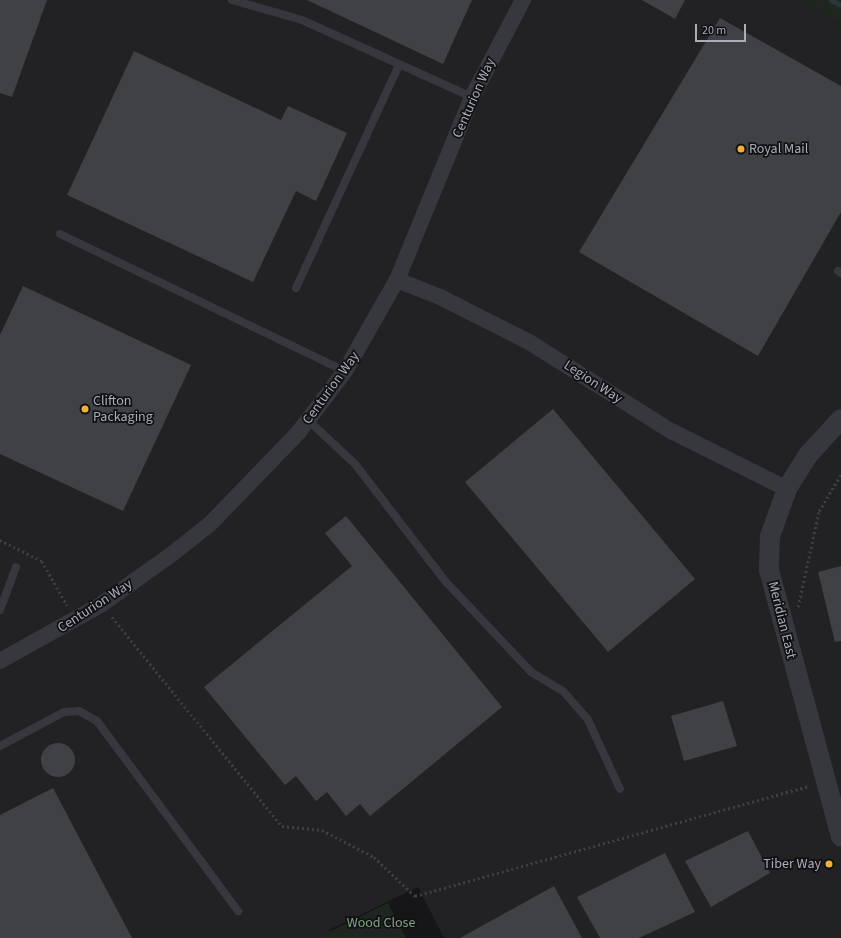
<!DOCTYPE html>
<html>
<head>
<meta charset="utf-8">
<style>
  body { margin:0 }
  #map { position:relative; width:841px; height:938px; overflow:hidden; background:#161618; font-family:"Source Sans 3",sans-serif }
  div>[style] { position:absolute }
  .built>* { inset:0; background:#222225 }
  .green>* { inset:0; background:#1e261f }
  .stream>* { height:5px; margin:-2.5px; padding:0 2.5px; transform-origin:2.5px; border-radius:2.5px; background:#2c353c }
  .building>* { inset:0; background:#404145 }
  .round { border-radius:50% }
  .path>* { height:2.5px; margin-top:-1.25px; transform-origin:0; background:repeating-linear-gradient(90deg,#3d3f44 0 2px,transparent 0 5px) }
  .service>* { height:8px; margin:-4px; padding:0 4px; transform-origin:4px; border-radius:4px; background:#37383d }
  .minor>* { height:16px; margin:-8px; padding:0 8px; transform-origin:8px; border-radius:8px; background:#37383d }
  .tertiary>* { height:20px; margin:-10px; padding:0 10px; transform-origin:10px; border-radius:10px; background:#37383d }
  .dots>* { width:11px; height:11px; translate:-50% -50%; box-sizing:border-box; border:2px solid #111113; border-radius:50% }
  span { translate:-50% -50%; white-space:nowrap; text-align:center; line-height:1.15; -webkit-text-stroke:3.5px #111113; paint-order:stroke }
  .street-label { font-size:14px; color:#a8adb8 }
  .poi-label { font-size:14px; color:#a8adb8 }
  .left { translate:0 -50%; text-align:left }
  .right { translate:-100% -50%; text-align:right }
  .park-label { font-size:14px; color:#7fa381 }
  .scale { position:absolute; left:695px; top:24px; width:51px; height:18px; box-sizing:border-box; border:2px solid #a8adb8; border-top:0; padding-left:5px; font-size:12px; line-height:14px; white-space:nowrap; color:#a8adb8; -webkit-text-stroke:3px #111113; paint-order:stroke }
</style>
</head>
<body>
<div id="map">
  <div class="built">
    <i style="clip-path:polygon(0 0,800px 0,841px 24px,841px 938px,444px 938px,418px 887px,329px 930px,335px 938px,0 938px)"></i>
  </div>
  <div class="green">
    <i style="clip-path:polygon(799px 0,841px 0,841px 24px)"></i>
    <i style="clip-path:polygon(388px 903px,406px 938px,317px 938px)"></i>
  </div>
  <div class="stream">
    <i style="left:831px;top:0;width:11px;rotate:27deg"></i>
  </div>
  <div class="building">
    <i style="clip-path:polygon(0 0,47px 0,12px 97px,0 93px)"></i>
    <i style="clip-path:polygon(307px 0,472px 0,443px 64px)"></i>
    <i style="clip-path:polygon(642px 0,685px 0,675px 19px)"></i>
    <i style="clip-path:polygon(720px 18px,841px 86px,841px 212px,758px 356px,579px 252px)"></i>
    <i style="clip-path:polygon(134px 51px,281px 120px,288px 106px,347px 133px,316px 201px,296px 191px,253px 282px,67px 195px)"></i>
    <i style="clip-path:polygon(23px 286px,191px 365px,123px 511px,0 454px,0 335px)"></i>
    <i style="clip-path:polygon(553px 409px,695px 579px,608px 652px,465px 482px)"></i>
    <i style="clip-path:polygon(346px 516px,502px 707px,370px 816px,360px 804px,346px 816px,327px 792px,316px 801px,296px 776px,285px 785px,204px 687px,352px 566px,325px 533px)"></i>
    <i style="clip-path:polygon(841px 566px,841px 641px,835px 642px,818px 572px)"></i>
    <i style="clip-path:polygon(723px 701px,737px 746px,684px 761px,671px 716px)"></i>
    <i class="round" style="left:41px;top:743px;width:34px;height:34px"></i>
    <i style="clip-path:polygon(53px 788px,132px 938px,0 938px,0 815px)"></i>
    <i style="clip-path:polygon(748px 831px,770px 873px,711px 907px,685px 861px)"></i>
    <i style="clip-path:polygon(665px 853px,695px 912px,639px 938px,600px 938px,577px 897px)"></i>
    <i style="clip-path:polygon(554px 886px,582px 938px,460px 938px)"></i>
  </div>
  <div class="path">
    <i style="left:0;top:540px;width:47px;rotate:26.6deg"></i>
    <i style="left:42px;top:561px;width:51px;rotate:60.4deg"></i>
    <i style="left:798px;top:607px;width:98px;rotate:-77.7deg"></i>
    <i style="left:819px;top:511px;width:43px;rotate:-59.3deg"></i>
    <i style="left:112px;top:617px;width:269px;rotate:50.9deg"></i>
    <i style="left:282px;top:826px;width:40px;rotate:5.7deg"></i>
    <i style="left:322px;top:830px;width:59px;rotate:27.4deg"></i>
    <i style="left:374px;top:857px;width:57px;rotate:43.6deg"></i>
    <i style="left:415px;top:896px;width:408px;rotate:-15.6deg"></i>
  </div>
  <div class="service">
    <i style="left:232px;top:0;width:73px;rotate:15.9deg"></i>
    <i style="left:302px;top:20px;width:187px;rotate:24.4deg"></i>
    <i style="left:60px;top:234px;width:316px;rotate:25.7deg"></i>
    <i style="left:838px;top:271px;width:4px;rotate:34deg"></i>
    <i style="left:296px;top:288px;width:246px;rotate:-65.2deg"></i>
    <i style="left:308px;top:420px;width:64px;rotate:43.1deg"></i>
    <i style="left:355px;top:464px;width:149px;rotate:52.4deg"></i>
    <i style="left:446px;top:582px;width:124px;rotate:46.6deg"></i>
    <i style="left:531px;top:672px;width:37px;rotate:31deg"></i>
    <i style="left:563px;top:691px;width:38px;rotate:49deg"></i>
    <i style="left:588px;top:720px;width:76px;rotate:65.1deg"></i>
    <i style="left:0;top:610px;width:46px;rotate:-69.6deg"></i>
    <i style="left:0;top:746px;width:72px;rotate:-28deg"></i>
    <i style="left:64px;top:712px;width:15px;rotate:-4deg"></i>
    <i style="left:79px;top:711px;width:21px;rotate:29deg"></i>
    <i style="left:97px;top:721px;width:237px;rotate:53.4deg"></i>
  </div>
  <div class="minor">
    <i style="left:397px;top:280px;width:46px;rotate:21.6deg"></i>
    <i style="left:440px;top:297px;width:100px;rotate:26.8deg"></i>
    <i style="left:529px;top:342px;width:168px;rotate:32.1deg"></i>
    <i style="left:671px;top:431px;width:130px;rotate:26.6deg"></i>
    <i style="left:0;top:661px;width:117px;rotate:-29.2deg"></i>
    <i style="left:102px;top:604px;width:86px;rotate:-35.5deg"></i>
    <i style="left:172px;top:554px;width:48px;rotate:-38.3deg"></i>
    <i style="left:210px;top:524px;width:127px;rotate:-46deg"></i>
    <i style="left:298px;top:433px;width:78px;rotate:-52.8deg"></i>
    <i style="left:345px;top:371px;width:105px;rotate:-60.3deg"></i>
    <i style="left:397px;top:280px;width:198px;rotate:-67.7deg"></i>
    <i style="left:472px;top:97px;width:110px;rotate:-62.3deg"></i>
  </div>
  <div class="tertiary">
    <i style="left:841px;top:419px;width:49px;rotate:132.5deg"></i>
    <i style="left:808px;top:455px;width:40px;rotate:122deg"></i>
    <i style="left:787px;top:489px;width:50px;rotate:109.9deg"></i>
    <i style="left:770px;top:536px;width:34px;rotate:92deg"></i>
    <i style="left:769px;top:570px;width:276px;rotate:74.9deg"></i>
  </div>
  <div class="dots">
    <i style="left:741px;top:149px;background:#f2b134"></i>
    <i style="left:85px;top:409px;background:#f2b134"></i>
    <i style="left:829px;top:864px;background:#f2b134"></i>
  </div>
  <div class="street-label">
    <span style="left:474px;top:98px;rotate:-66deg">Centurion Way</span>
    <span style="left:593px;top:382px;rotate:33deg">Legion Way</span>
    <span style="left:331px;top:388px;rotate:-54deg">Centurion Way</span>
    <span style="left:95px;top:606px;rotate:-33deg">Centurion Way</span>
    <span style="left:782px;top:620px;rotate:76deg">Meridian East</span>
  </div>
  <div class="poi-label">
    <span class="left" style="left:749px;top:149px">Royal Mail</span>
    <span class="left" style="left:93px;top:409px">Clifton<br>Packaging</span>
    <span class="right" style="left:821px;top:864px">Tiber Way</span>
  </div>
  <div class="park-label">
    <span style="left:381px;top:923px">Wood Close</span>
  </div>
  <div class="scale">20 m</div>
</div>
</body>
</html>
